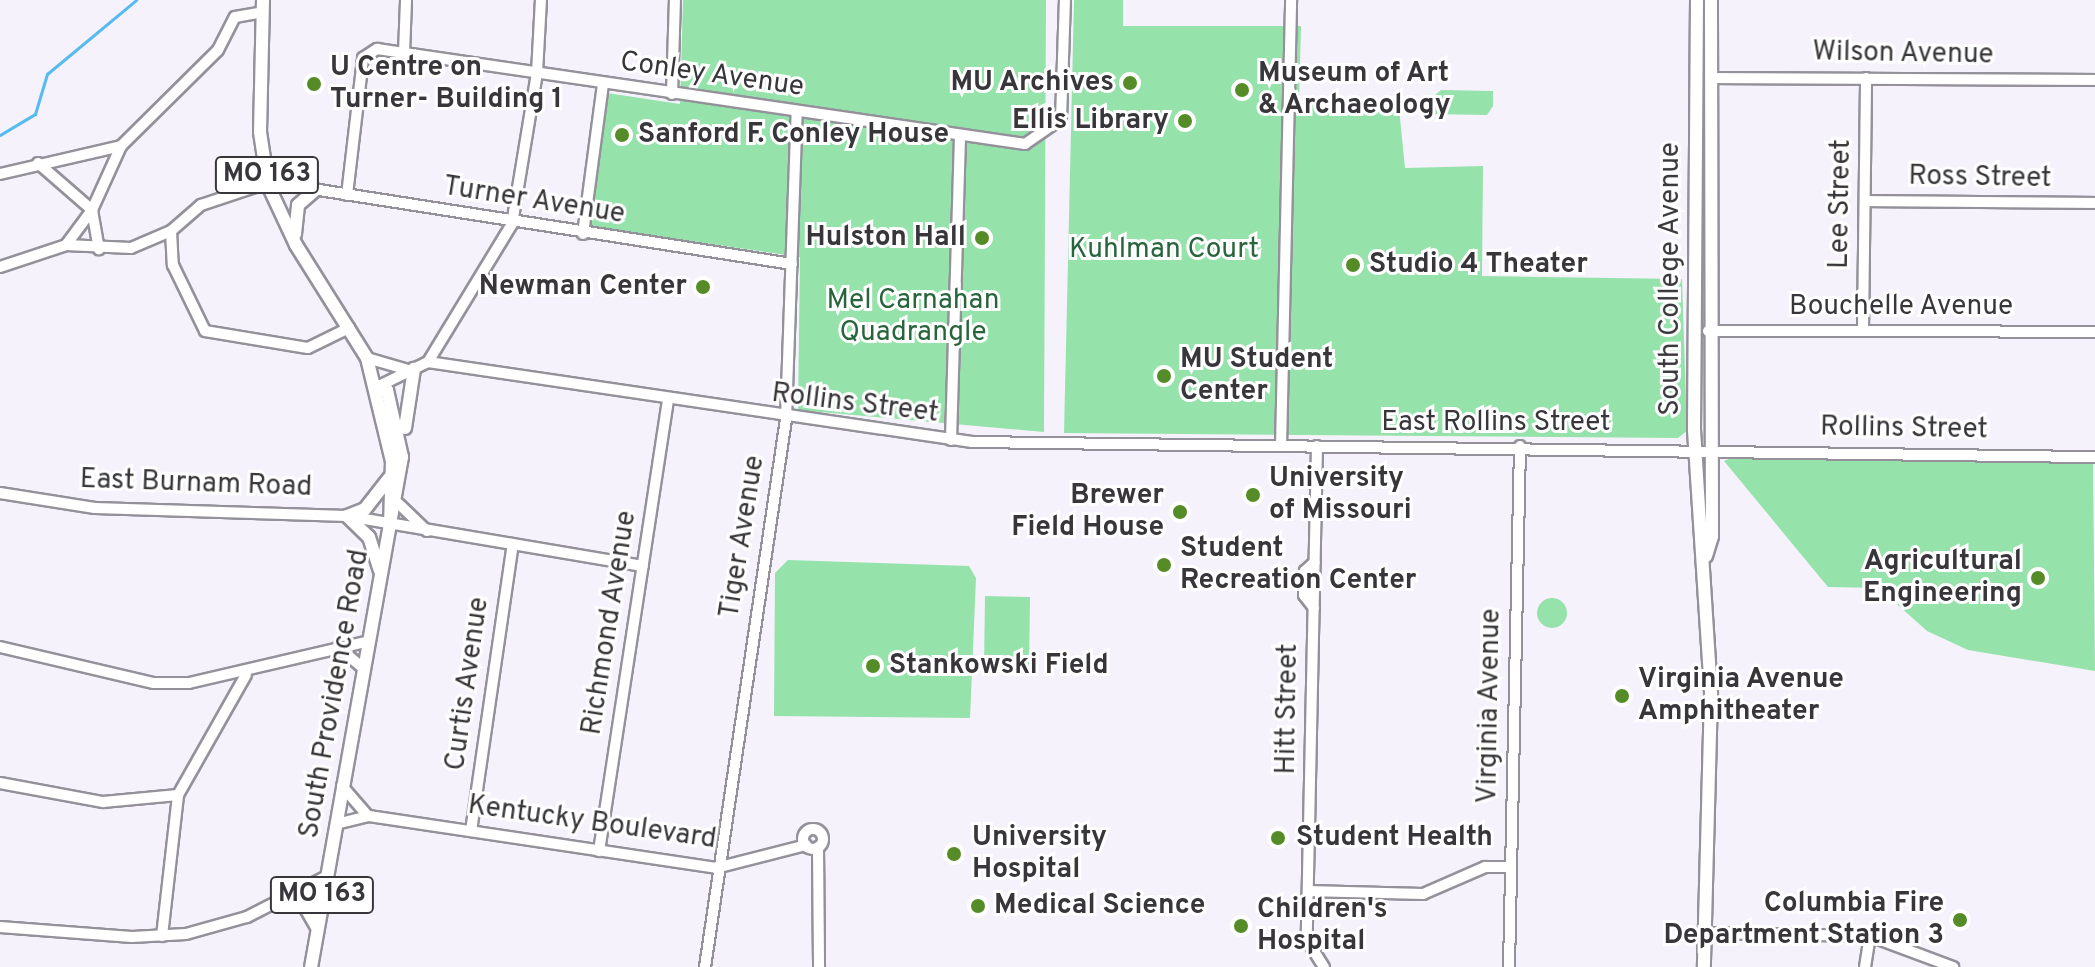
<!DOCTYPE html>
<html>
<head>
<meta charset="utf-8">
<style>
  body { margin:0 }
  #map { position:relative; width:2095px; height:967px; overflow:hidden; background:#f5f2fc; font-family:Overpass,sans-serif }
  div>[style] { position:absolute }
  .green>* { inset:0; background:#96e2ab }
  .round { border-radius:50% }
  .stream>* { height:3px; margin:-1.5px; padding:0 1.5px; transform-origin:1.5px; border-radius:1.5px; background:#57bbf0 }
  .roads { filter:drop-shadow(2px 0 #94919a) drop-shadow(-2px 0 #94919a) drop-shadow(0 2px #94919a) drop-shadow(0 -2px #94919a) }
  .minor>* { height:10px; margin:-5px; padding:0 5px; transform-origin:5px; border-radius:5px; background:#fff }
  .minor>.ring { margin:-5px; padding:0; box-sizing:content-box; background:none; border:10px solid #fff; border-radius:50% }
  .major>* { height:12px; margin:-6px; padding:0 6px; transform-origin:6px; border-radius:6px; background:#fff }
  .dots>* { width:22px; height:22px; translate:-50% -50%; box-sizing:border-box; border:4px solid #fff; border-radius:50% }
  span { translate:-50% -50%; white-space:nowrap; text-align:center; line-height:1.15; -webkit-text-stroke:6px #fff; paint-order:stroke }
  .shield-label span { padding:2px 6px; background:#fff; border:2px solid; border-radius:6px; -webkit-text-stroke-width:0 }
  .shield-label { font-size:26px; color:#38363a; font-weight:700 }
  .street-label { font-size:28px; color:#38363a }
  .poi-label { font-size:28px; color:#38363a; font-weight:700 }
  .left { translate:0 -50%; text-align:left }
  .right { translate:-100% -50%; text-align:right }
  .park-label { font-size:28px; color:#28653d }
</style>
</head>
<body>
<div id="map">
  <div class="green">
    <i style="clip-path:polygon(683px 0,1046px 0,1044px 432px,798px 410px,800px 257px,588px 226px,607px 93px,680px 104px)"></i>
    <i style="clip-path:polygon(1074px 0,1123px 0,1123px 26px,1301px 26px,1299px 103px,1399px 108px,1405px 168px,1483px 166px,1482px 276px,1682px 279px,1687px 431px,1678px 438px,1064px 433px)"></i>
    <i style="clip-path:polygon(1441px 90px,1493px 91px,1493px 106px,1487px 115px,1428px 114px,1428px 101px)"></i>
    <i style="clip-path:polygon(1736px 456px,2093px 464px,2095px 671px,1968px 650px,1927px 631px,1879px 588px,1828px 587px,1724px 461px)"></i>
    <i style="clip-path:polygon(788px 560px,969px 566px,976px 578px,970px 718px,774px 716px,775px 573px)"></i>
    <i style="clip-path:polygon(985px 596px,1030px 597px,1029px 670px,984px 670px)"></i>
    <i class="round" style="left:1537px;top:598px;width:30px;height:30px"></i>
  </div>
  <div class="stream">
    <i style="left:0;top:135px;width:41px;rotate:-31deg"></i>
    <i style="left:35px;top:114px;width:42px;rotate:-73.3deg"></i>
    <i style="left:47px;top:74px;width:116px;rotate:-39.7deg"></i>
  </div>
  <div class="roads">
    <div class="minor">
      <i style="left:404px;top:53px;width:53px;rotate:-87.8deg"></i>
      <i style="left:1711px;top:78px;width:384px;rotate:0.3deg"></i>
      <i style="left:672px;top:94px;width:94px;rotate:-88.2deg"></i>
      <i style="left:38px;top:163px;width:72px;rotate:41deg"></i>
      <i style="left:92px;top:210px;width:40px;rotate:80deg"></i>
      <i style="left:0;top:174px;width:124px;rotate:-13deg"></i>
      <i style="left:347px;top:195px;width:138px;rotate:-83.3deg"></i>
      <i style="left:363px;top:58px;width:17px;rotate:-33deg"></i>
      <i style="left:377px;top:49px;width:655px;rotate:8.34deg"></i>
      <i style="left:1025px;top:144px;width:44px;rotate:-34.8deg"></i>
      <i style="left:1061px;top:119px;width:119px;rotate:-88.1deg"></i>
      <i style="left:1865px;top:201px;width:230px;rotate:0.5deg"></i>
      <i style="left:171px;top:231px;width:34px;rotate:87deg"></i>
      <i style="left:173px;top:265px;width:73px;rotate:64.1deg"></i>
      <i style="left:205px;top:331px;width:104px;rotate:9.4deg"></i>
      <i style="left:308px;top:348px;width:46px;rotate:-26deg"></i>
      <i style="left:583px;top:234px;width:151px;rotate:-82.4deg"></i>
      <i style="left:66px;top:245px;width:65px;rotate:2.6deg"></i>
      <i style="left:131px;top:248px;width:43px;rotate:-23deg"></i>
      <i style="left:171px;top:231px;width:40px;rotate:-41deg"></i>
      <i style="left:201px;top:205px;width:57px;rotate:-18.4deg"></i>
      <i style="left:255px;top:187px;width:32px;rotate:-4deg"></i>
      <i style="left:287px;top:185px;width:511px;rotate:8.89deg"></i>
      <i style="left:0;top:267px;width:70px;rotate:-18.4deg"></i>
      <i style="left:66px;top:245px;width:44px;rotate:-53.4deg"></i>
      <i style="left:92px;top:210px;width:70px;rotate:-65.6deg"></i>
      <i style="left:121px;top:146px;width:136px;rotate:-44.7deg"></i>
      <i style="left:218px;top:50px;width:37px;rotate:-63deg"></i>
      <i style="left:235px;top:17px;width:27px;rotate:-10deg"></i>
      <i style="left:1863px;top:330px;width:252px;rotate:-89.3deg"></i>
      <i style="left:1708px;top:331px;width:387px;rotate:0.1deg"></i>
      <i style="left:367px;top:358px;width:43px;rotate:16.3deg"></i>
      <i style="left:428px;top:362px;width:550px;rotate:8.37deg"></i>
      <i style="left:972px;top:442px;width:1123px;rotate:0.77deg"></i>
      <i style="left:379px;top:386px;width:55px;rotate:-26.1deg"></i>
      <i style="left:428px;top:362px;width:162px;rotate:-58.7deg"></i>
      <i style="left:512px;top:224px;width:153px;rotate:-80.6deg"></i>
      <i style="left:537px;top:73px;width:73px;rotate:-86.9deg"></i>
      <i style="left:951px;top:440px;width:304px;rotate:-88.3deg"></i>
      <i style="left:1281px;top:446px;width:446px;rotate:-88.7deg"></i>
      <i style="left:1317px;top:446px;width:494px;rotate:91.2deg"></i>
      <i style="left:1307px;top:940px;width:32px;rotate:58deg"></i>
      <i style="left:0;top:493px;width:96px;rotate:9deg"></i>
      <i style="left:95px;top:508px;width:252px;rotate:1.8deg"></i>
      <i style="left:347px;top:516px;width:300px;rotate:9.6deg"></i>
      <i style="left:399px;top:504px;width:39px;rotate:44deg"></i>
      <i style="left:1314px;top:608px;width:16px;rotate:-128deg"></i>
      <i style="left:1304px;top:595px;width:24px;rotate:-88deg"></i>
      <i style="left:1305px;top:571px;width:13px;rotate:-42deg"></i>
      <i style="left:0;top:647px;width:158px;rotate:13.2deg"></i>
      <i style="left:154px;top:683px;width:35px"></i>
      <i style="left:189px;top:683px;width:185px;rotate:-13.1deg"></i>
      <i style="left:338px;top:647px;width:34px;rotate:40deg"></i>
      <i style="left:0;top:783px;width:105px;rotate:10.5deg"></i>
      <i style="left:103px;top:802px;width:75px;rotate:-5.3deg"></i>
      <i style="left:342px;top:786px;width:38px;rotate:49deg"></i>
      <i style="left:336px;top:824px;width:34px;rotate:-14deg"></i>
      <i style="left:369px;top:816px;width:351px;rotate:8.5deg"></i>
      <i style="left:716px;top:868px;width:93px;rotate:-14.3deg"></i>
      <i class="ring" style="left:803px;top:829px;width:10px;height:10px"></i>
      <i style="left:471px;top:831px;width:290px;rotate:-81.7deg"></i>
      <i style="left:818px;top:847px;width:120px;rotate:89.5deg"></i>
      <i style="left:599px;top:851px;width:454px;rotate:-81.3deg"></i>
      <i style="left:1308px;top:891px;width:115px;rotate:1.5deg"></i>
      <i style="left:1423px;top:894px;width:68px;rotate:-23.5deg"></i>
      <i style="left:1485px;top:867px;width:26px"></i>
      <i style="left:0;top:927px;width:132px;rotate:4.3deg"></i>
      <i style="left:132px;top:937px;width:54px;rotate:-3.2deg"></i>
      <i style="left:186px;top:934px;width:63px;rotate:-15.6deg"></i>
      <i style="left:247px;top:917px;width:88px;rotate:-27.1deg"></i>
      <i style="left:1705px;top:933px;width:165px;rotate:1deg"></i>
      <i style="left:1870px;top:936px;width:89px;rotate:20.5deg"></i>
      <i style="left:162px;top:936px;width:142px;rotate:-83.5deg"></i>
      <i style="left:178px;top:795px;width:138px;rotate:-60.5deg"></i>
      <i style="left:705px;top:967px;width:554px;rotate:-81.59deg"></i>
      <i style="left:786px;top:419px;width:308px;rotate:-88deg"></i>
      <i style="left:1509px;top:967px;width:521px;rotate:-88.79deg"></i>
      <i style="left:1865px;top:967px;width:31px;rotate:-81deg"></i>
    </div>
    <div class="major">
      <i style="left:263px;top:0;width:132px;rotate:91.3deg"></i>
      <i style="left:260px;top:132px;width:54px;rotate:81.4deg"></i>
      <i style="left:268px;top:185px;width:66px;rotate:65deg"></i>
      <i style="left:296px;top:245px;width:133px;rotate:57.9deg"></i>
      <i style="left:367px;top:358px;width:106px;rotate:76.4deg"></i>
      <i style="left:392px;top:461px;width:63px;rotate:91.8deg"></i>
      <i style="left:390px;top:524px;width:450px;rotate:100.1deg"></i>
      <i style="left:1697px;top:0;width:430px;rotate:90.4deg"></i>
      <i style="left:1694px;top:430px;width:265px;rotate:86.3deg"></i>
      <i style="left:1711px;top:694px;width:273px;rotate:91.5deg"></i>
      <i style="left:295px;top:234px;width:29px;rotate:-84deg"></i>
      <i style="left:298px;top:205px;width:23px;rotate:-41deg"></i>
      <i style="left:379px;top:386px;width:9px;rotate:27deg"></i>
      <i style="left:387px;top:390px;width:69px;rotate:77.4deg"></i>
      <i style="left:402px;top:457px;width:68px;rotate:100.2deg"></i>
      <i style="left:405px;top:428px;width:60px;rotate:-81.3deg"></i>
      <i style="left:347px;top:516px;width:30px;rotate:44deg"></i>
      <i style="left:369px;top:537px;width:35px;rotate:72deg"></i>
      <i style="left:347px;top:516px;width:19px;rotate:-21deg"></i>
      <i style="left:365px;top:509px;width:39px;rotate:-52deg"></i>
      <i style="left:1706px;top:556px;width:21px;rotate:-73deg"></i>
      <i style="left:1712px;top:536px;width:536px;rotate:-90.11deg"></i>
      <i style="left:287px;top:897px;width:17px;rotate:21deg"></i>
      <i style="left:303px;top:903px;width:28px;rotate:60deg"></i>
    </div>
  </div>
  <div class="dots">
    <i style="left:1130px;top:83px;background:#558c27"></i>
    <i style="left:314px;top:84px;background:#558c27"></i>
    <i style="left:1242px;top:90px;background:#558c27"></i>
    <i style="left:1185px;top:121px;background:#558c27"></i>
    <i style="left:622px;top:135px;background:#558c27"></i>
    <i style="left:982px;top:238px;background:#558c27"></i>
    <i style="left:1353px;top:265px;background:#558c27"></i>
    <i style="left:703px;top:287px;background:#558c27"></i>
    <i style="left:1164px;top:376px;background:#558c27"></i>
    <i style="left:1253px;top:495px;background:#558c27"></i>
    <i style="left:1180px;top:512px;background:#558c27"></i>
    <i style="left:1164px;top:565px;background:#558c27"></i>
    <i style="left:2038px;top:578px;background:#558c27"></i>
    <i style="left:873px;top:666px;background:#558c27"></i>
    <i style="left:1622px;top:696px;background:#558c27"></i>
    <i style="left:1278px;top:838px;background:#558c27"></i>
    <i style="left:954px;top:854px;background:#558c27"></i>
    <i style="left:978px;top:906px;background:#558c27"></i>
    <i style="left:1960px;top:920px;background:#558c27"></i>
    <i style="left:1241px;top:926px;background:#558c27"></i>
  </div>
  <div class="shield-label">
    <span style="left:267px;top:175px">MO 163</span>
    <span style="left:322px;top:895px">MO 163</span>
  </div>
  <div class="street-label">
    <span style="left:1903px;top:54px;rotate:1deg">Wilson Avenue</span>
    <span style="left:712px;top:75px;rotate:8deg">Conley Avenue</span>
    <span style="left:1980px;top:178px;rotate:1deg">Ross Street</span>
    <span style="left:534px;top:201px;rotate:9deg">Turner Avenue</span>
    <span style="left:1841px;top:204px;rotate:-89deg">Lee Street</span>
    <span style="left:1671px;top:279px;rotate:-90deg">South College Avenue</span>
    <span style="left:1901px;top:307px">Bouchelle Avenue</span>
    <span style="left:855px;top:404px;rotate:7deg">Rollins Street</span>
    <span style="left:1496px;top:423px">East Rollins Street</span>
    <span style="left:1904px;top:429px;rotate:1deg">Rollins Street</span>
    <span style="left:196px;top:484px;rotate:2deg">East Burnam Road</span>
    <span style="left:743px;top:537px;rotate:-81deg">Tiger Avenue</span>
    <span style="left:610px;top:623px;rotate:-81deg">Richmond Avenue</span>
    <span style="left:468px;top:684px;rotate:-82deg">Curtis Avenue</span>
    <span style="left:335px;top:694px;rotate:-80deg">South Providence Road</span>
    <span style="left:1490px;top:706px;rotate:-89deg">Virginia Avenue</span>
    <span style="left:1288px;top:709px;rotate:-89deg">Hitt Street</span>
    <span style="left:592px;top:823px;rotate:8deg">Kentucky Boulevard</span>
  </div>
  <div class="poi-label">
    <span class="left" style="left:330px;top:84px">U Centre on<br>Turner- Building 1</span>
    <span class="left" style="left:1258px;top:90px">Museum of Art<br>&amp; Archaeology</span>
    <span class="right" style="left:1114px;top:83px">MU Archives</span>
    <span class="right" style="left:1169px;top:121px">Ellis Library</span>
    <span class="left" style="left:638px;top:135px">Sanford F. Conley House</span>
    <span class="right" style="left:966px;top:238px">Hulston Hall</span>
    <span class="left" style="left:1369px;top:265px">Studio 4 Theater</span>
    <span class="right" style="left:687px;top:287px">Newman Center</span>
    <span class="left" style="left:1180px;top:376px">MU Student<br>Center</span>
    <span class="left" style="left:1269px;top:495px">University<br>of Missouri</span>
    <span class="right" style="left:1164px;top:512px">Brewer<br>Field House</span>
    <span class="left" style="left:1180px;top:565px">Student<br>Recreation Center</span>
    <span class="right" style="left:2022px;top:578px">Agricultural<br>Engineering</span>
    <span class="left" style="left:889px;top:666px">Stankowski Field</span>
    <span class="left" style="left:1638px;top:696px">Virginia Avenue<br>Amphitheater</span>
    <span class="left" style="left:972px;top:854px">University<br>Hospital</span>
    <span class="left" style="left:1296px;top:838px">Student Health</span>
    <span class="right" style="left:1944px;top:920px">Columbia Fire<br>Department Station 3</span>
    <span class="left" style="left:994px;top:906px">Medical Science</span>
    <span class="left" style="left:1257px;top:926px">Children's<br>Hospital</span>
  </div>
  <div class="park-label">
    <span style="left:1164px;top:250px">Kuhlman Court</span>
    <span style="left:913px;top:317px">Mel Carnahan<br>Quadrangle</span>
  </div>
</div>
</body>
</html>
